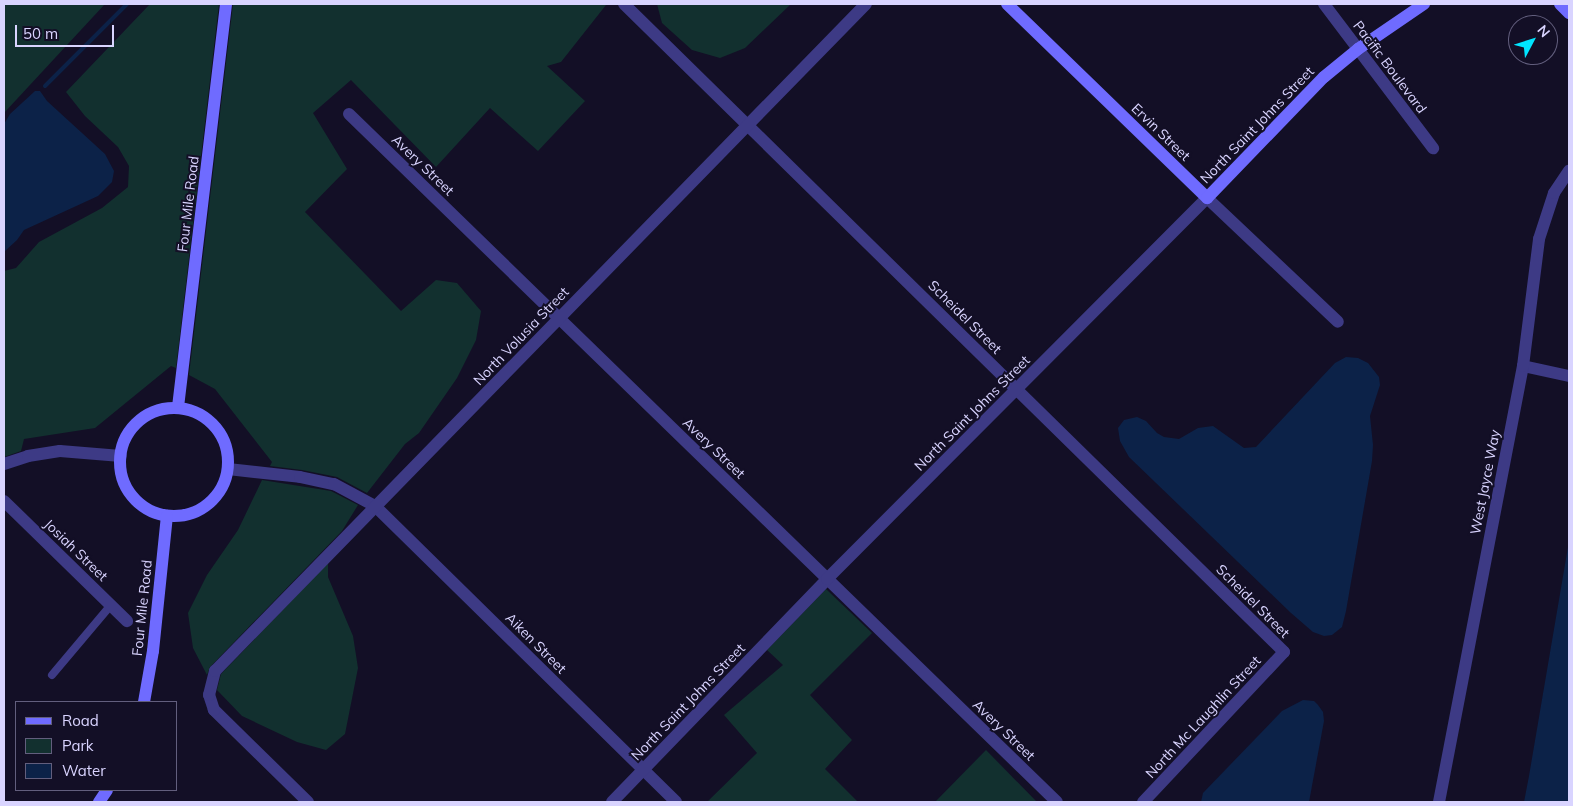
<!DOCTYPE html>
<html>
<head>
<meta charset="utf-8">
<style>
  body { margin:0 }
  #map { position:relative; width:1573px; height:806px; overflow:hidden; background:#130f26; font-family:Mulish,sans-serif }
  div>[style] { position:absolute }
  .green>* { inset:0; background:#12302f }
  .water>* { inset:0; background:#0c2248 }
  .stream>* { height:4px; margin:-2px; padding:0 2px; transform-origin:2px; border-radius:2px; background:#0c2248 }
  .lane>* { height:8px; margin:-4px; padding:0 4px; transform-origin:4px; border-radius:4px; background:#3d3a85 }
  .street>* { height:12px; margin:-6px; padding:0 6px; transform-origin:6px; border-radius:6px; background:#3d3a85 }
  .secondary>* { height:12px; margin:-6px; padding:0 6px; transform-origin:6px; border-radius:6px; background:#6f6bff }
  .secondary>.ring { margin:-6px; padding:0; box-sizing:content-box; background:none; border:12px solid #6f6bff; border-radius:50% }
  span { translate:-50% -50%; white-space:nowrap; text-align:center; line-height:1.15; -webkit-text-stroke:4px #130f26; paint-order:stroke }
  .street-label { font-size:14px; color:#d9d4ff }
  .frame { position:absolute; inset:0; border:5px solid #d9d4ff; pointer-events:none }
  .legend { position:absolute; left:15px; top:701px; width:162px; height:90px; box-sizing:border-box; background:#130f26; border:1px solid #625e7d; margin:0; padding:6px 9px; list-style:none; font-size:15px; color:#d9d4ff }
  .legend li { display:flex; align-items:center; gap:10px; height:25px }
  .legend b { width:25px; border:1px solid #625e7d }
  .north { position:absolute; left:1508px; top:15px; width:50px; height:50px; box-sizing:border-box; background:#130f26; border:1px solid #625e7d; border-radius:50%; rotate:50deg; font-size:14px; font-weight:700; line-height:20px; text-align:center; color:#d9d4ff }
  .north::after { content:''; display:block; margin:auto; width:18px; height:22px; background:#00e5ff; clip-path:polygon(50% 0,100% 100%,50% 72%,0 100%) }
  .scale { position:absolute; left:15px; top:25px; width:99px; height:22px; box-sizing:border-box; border:2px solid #d9d4ff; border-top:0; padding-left:6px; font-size:15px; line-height:18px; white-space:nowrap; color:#d9d4ff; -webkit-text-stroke:4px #130f26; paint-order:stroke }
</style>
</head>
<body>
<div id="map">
  <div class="green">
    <i style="clip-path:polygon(4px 4px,105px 4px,4px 113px)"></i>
    <i style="clip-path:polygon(150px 4px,219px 4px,176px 368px,171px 366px,95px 428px,24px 439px,21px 451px,4px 457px,4px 271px,16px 268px,39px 242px,102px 208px,128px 187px,129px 166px,118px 147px,85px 116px,66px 92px)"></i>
    <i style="clip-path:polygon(233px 4px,606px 5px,561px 62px,547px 66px,585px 101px,538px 151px,490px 108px,436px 167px,351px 80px,313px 113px,347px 169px,305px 212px,401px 311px,436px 280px,457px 283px,481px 311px,476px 340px,457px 378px,419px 433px,405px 444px,367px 493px,337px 477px,302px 470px,270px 466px,272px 462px,215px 389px,189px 375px)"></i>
    <i style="clip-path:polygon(657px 4px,791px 4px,745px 48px,720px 58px,692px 50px,662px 23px)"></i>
    <i style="clip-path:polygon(262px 480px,331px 491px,358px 505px,342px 531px,210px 667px,207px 675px,193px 648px,188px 613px,207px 575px,238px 530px)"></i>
    <i style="clip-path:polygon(328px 563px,328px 577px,353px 636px,358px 668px,345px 734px,326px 750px,297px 742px,242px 716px,217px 690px,221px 674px)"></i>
    <i style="clip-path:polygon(826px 589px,872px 633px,810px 695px,852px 740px,825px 769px,858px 802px,707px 802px,757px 753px,724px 715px,783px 665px,767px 650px)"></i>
    <i style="clip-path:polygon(986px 750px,1037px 802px,935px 802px)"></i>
  </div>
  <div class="water">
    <i style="clip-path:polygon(35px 91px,40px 91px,47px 101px,105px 154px,114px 171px,112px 182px,98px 196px,24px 230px,17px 240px,4px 252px,4px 124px,10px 114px)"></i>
    <i style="clip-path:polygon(1346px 357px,1358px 358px,1368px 363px,1379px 377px,1380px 385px,1370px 416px,1373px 445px,1372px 461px,1346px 611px,1342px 627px,1332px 635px,1324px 636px,1313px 632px,1291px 613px,1129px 457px,1120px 441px,1118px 428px,1124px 420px,1137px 417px,1146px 421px,1157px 433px,1164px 437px,1179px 439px,1198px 428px,1213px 426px,1244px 448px,1256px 447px,1335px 363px)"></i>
    <i style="clip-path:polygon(1569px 541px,1569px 802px,1524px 802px,1529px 776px)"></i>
    <i style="clip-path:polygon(1303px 700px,1314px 701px,1318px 705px,1323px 712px,1324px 721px,1309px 802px,1201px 802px,1203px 793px,1282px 711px)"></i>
  </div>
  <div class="stream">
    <i style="left:45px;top:86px;width:116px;rotate:-45deg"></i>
  </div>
  <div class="lane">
    <i style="left:52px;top:675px;width:92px;rotate:-49.9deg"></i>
  </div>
  <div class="street">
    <i style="left:624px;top:4px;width:925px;rotate:44.47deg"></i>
    <i style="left:1284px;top:652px;width:206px;rotate:133.2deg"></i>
    <i style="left:1324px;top:4px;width:181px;rotate:52.9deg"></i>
    <i style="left:349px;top:114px;width:987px;rotate:44.18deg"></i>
    <i style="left:1523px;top:366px;width:47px;rotate:12.3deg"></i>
    <i style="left:4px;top:464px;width:25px;rotate:-18deg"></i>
    <i style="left:28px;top:456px;width:32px;rotate:-9deg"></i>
    <i style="left:60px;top:451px;width:61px;rotate:4.7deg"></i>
    <i style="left:228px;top:469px;width:72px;rotate:6.3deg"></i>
    <i style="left:300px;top:477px;width:35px;rotate:12deg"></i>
    <i style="left:334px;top:484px;width:47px;rotate:28.2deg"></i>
    <i style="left:375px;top:506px;width:422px;rotate:44.5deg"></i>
    <i style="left:4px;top:501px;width:172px;rotate:44.3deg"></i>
    <i style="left:308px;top:802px;width:132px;rotate:-135.6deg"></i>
    <i style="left:214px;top:710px;width:16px;rotate:-108deg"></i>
    <i style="left:209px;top:695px;width:25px;rotate:-76deg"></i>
    <i style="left:215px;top:671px;width:932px;rotate:-45.7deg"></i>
    <i style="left:612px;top:802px;width:310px;rotate:-46deg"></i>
    <i style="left:827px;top:579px;width:538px;rotate:-45.08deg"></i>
    <i style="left:1207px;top:198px;width:180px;rotate:43.4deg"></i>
    <i style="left:1439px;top:802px;width:444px;rotate:-79.1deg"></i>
    <i style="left:1523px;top:366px;width:128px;rotate:-82.8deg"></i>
    <i style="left:1539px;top:239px;width:48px;rotate:-71.9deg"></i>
    <i style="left:1554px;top:193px;width:27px;rotate:-56deg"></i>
  </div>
  <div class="secondary">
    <i style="left:1007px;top:4px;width:279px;rotate:44.1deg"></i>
    <i style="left:1207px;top:198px;width:168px;rotate:-46deg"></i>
    <i style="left:1324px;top:77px;width:44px;rotate:-39.5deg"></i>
    <i style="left:1358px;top:49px;width:80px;rotate:-34.3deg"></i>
    <i style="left:1560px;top:4px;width:13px;rotate:45deg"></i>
    <i style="left:178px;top:407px;width:406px;rotate:-83.2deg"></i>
    <i class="ring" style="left:120px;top:408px;width:96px;height:96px"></i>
    <i style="left:144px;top:702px;width:52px;rotate:-80deg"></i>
    <i style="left:153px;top:651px;width:136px;rotate:-84.1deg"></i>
    <i style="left:99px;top:802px;width:14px;rotate:-56deg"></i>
  </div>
  <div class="street-label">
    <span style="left:1390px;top:67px;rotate:53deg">Pacific Boulevard</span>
    <span style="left:1257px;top:125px;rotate:-46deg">North Saint Johns Street</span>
    <span style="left:1161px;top:132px;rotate:44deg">Ervin Street</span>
    <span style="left:423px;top:165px;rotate:44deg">Avery Street</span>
    <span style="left:188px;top:204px;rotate:-83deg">Four Mile Road</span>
    <span style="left:965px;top:317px;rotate:45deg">Scheidel Street</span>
    <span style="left:521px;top:336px;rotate:-46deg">North Volusia Street</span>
    <span style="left:972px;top:413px;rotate:-45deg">North Saint Johns Street</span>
    <span style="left:714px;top:448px;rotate:44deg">Avery Street</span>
    <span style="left:1485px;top:482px;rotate:-79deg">West Jayce Way</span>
    <span style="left:76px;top:550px;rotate:44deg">Josiah Street</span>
    <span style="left:1253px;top:601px;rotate:45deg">Scheidel Street</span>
    <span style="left:142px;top:608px;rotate:-84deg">Four Mile Road</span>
    <span style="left:536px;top:643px;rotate:45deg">Aiken Street</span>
    <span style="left:688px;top:702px;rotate:-46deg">North Saint Johns Street</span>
    <span style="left:1203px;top:717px;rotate:-47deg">North Mc Laughlin Street</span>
    <span style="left:1004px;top:730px;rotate:44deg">Avery Street</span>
  </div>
  <div class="frame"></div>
  <ul class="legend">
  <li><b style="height:6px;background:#6f6bff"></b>Road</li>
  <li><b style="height:14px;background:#12302f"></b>Park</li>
  <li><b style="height:14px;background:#0c2248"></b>Water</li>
  </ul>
  <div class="north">N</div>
  <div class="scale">50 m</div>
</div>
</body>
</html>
